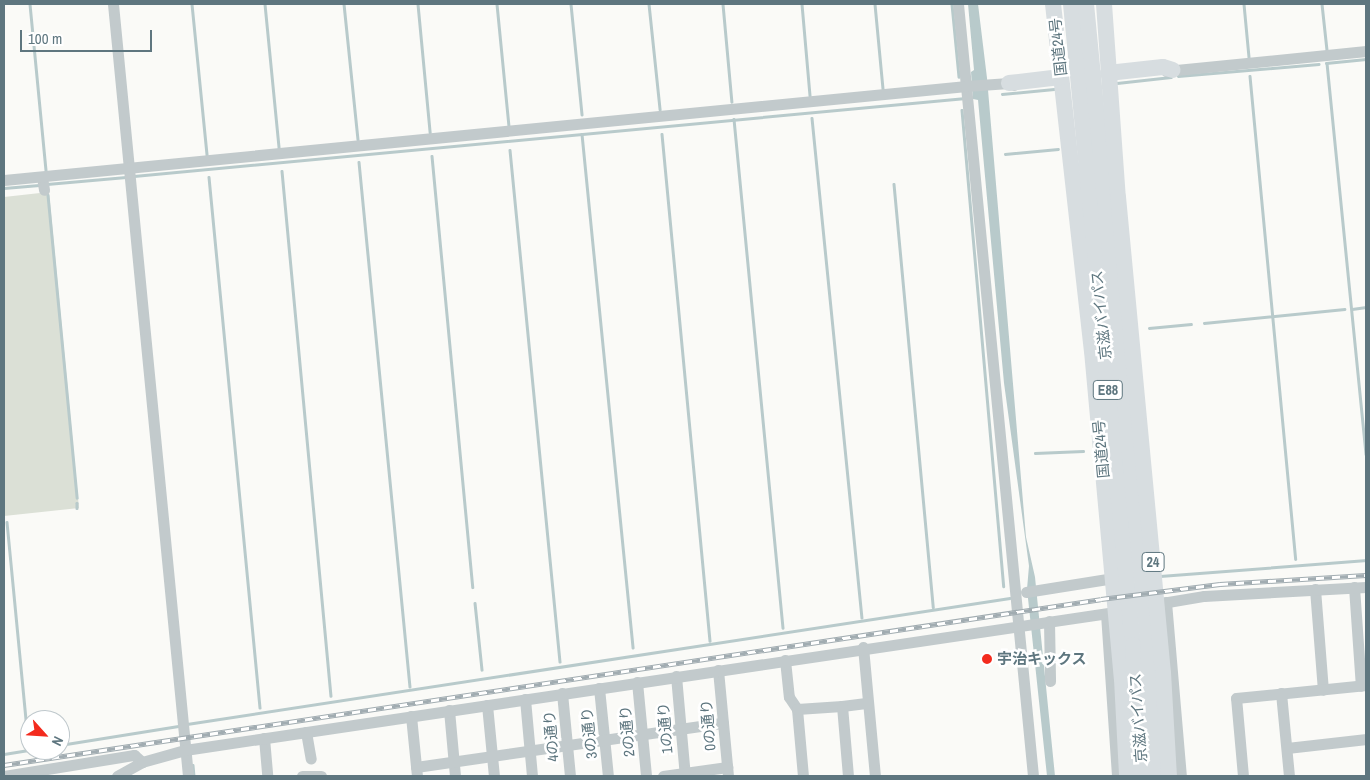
<!DOCTYPE html>
<html>
<head>
<meta charset="utf-8">
<style>
  body { margin:0 }
  #map { position:relative; width:1370px; height:780px; overflow:hidden; background:#fafaf7; font-family:"Archivo Narrow","Noto Sans JP",sans-serif }
  div>[style] { position:absolute }
  .green>* { inset:0; background:#dbe0d6 }
  .water>* { inset:0; background:#b8cacb }
  .stream>* { height:2.5px; margin:-1.25px; padding:0 1.25px; transform-origin:1.25px; border-radius:1.25px; background:#b8cacb }
  .minor>* { height:11px; margin:-5.5px; padding:0 5.5px; transform-origin:5.5px; border-radius:5.5px; background:#c2cacc }
  .highway>* { height:16px; margin:-8px; padding:0 8px; transform-origin:8px; border-radius:8px; background:#d7dde0 }
  .rail>* { height:4.5px; margin-top:-2.25px; transform-origin:0; background:repeating-linear-gradient(90deg,#fff 0 8px,#a1acb1 0 16px); box-sizing:border-box; border-block:1px solid #a1acb1 }
  .dots>* { width:14px; height:14px; translate:-50% -50%; box-sizing:border-box; border:2px solid #fff; border-radius:50% }
  span { translate:-50% -50%; white-space:nowrap; text-align:center; line-height:1.15; -webkit-text-stroke:5px #fff; paint-order:stroke }
  .shield-label span { padding:1px 4px; background:#fff; border:1px solid; border-radius:4px; -webkit-text-stroke-width:0 }
  .shield-label { font-size:14px; color:#5e767f; font-weight:700 }
  .street-label { font-size:15px; color:#5e767f }
  .poi-label { font-size:15px; color:#5e767f; font-weight:700 }
  .left { translate:0 -50%; text-align:left }
  .frame { position:absolute; inset:0; border:5px solid #5e767f; pointer-events:none }
  .north { position:absolute; left:20px; top:710px; width:50px; height:50px; box-sizing:border-box; background:#fff; border:1px solid #bfc8cc; border-radius:50%; rotate:116deg; font-size:14px; font-weight:700; line-height:20px; text-align:center; color:#5e767f }
  .north::after { content:''; display:block; margin:auto; width:18px; height:22px; background:#f32b1e; clip-path:polygon(50% 0,100% 100%,50% 72%,0 100%) }
  .scale { position:absolute; left:20px; top:30px; width:132px; height:22px; box-sizing:border-box; border:2px solid #5e767f; border-top:0; padding-left:6px; font-size:15px; line-height:18px; white-space:nowrap; color:#5e767f; -webkit-text-stroke:4px #fff; paint-order:stroke }
</style>
</head>
<body>
<div id="map">
  <div class="green">
    <i style="clip-path:polygon(49px 192px,79px 508px,4px 516px,4px 197px)"></i>
  </div>
  <div class="water">
    <i style="clip-path:polygon(968px 4px,978px 4px,987px 78px,1026px 537px,1035px 577px,1055px 776px,1047px 776px,1027px 589px,1029px 566px,1004px 383px,978px 100px,973px 99px,971px 72px,974px 70px)"></i>
  </div>
  <div class="stream">
    <i style="left:30px;top:4px;width:167px;rotate:84.5deg"></i>
    <i style="left:192px;top:4px;width:152px;rotate:84.3deg"></i>
    <i style="left:265px;top:4px;width:145px;rotate:84.4deg"></i>
    <i style="left:344px;top:4px;width:136px;rotate:84.1deg"></i>
    <i style="left:418px;top:4px;width:129px;rotate:84.6deg"></i>
    <i style="left:497px;top:4px;width:123px;rotate:84.4deg"></i>
    <i style="left:571px;top:4px;width:111px;rotate:84.3deg"></i>
    <i style="left:649px;top:4px;width:106px;rotate:84deg"></i>
    <i style="left:723px;top:4px;width:98px;rotate:84.8deg"></i>
    <i style="left:802px;top:4px;width:92px;rotate:85deg"></i>
    <i style="left:875px;top:4px;width:85px;rotate:84.6deg"></i>
    <i style="left:952px;top:4px;width:73px;rotate:84.5deg"></i>
    <i style="left:1244px;top:4px;width:53px;rotate:84.6deg"></i>
    <i style="left:1322px;top:4px;width:46px;rotate:83.8deg"></i>
    <i style="left:1326px;top:63px;width:40px;rotate:-5.7deg"></i>
    <i style="left:1327px;top:63px;width:393px;rotate:84.3deg"></i>
    <i style="left:1178px;top:76px;width:141px;rotate:-4.9deg"></i>
    <i style="left:1250px;top:76px;width:485px;rotate:84.6deg"></i>
    <i style="left:1117px;top:83px;width:54px;rotate:-6.3deg"></i>
    <i style="left:1002px;top:94px;width:52px;rotate:-5.5deg"></i>
    <i style="left:962px;top:110px;width:478px;rotate:85deg"></i>
    <i style="left:812px;top:118px;width:502px;rotate:84.29deg"></i>
    <i style="left:734px;top:119px;width:511px;rotate:84.5deg"></i>
    <i style="left:582px;top:134px;width:516px;rotate:84.32deg"></i>
    <i style="left:662px;top:134px;width:509px;rotate:84.59deg"></i>
    <i style="left:510px;top:150px;width:514px;rotate:84.42deg"></i>
    <i style="left:1005px;top:154px;width:53px;rotate:-5.4deg"></i>
    <i style="left:432px;top:156px;width:433px;rotate:84.6deg"></i>
    <i style="left:359px;top:162px;width:527px;rotate:84.45deg"></i>
    <i style="left:282px;top:171px;width:527px;rotate:84.67deg"></i>
    <i style="left:134px;top:176px;width:835px;rotate:-5.36deg"></i>
    <i style="left:209px;top:177px;width:533px;rotate:84.51deg"></i>
    <i style="left:47px;top:184px;width:79px;rotate:-5.1deg"></i>
    <i style="left:894px;top:184px;width:425px;rotate:84.7deg"></i>
    <i style="left:4px;top:188px;width:35px;rotate:-5deg"></i>
    <i style="left:48px;top:195px;width:304px;rotate:84.5deg"></i>
    <i style="left:1352px;top:309px;width:14px;rotate:-8deg"></i>
    <i style="left:1204px;top:323px;width:141px;rotate:-5.7deg"></i>
    <i style="left:1149px;top:328px;width:42px;rotate:-5.4deg"></i>
    <i style="left:1035px;top:453px;width:48px;rotate:-2.4deg"></i>
    <i style="left:77px;top:503px;width:5px;rotate:90deg"></i>
    <i style="left:7px;top:522px;width:218px;rotate:84.5deg"></i>
    <i style="left:1160px;top:576px;width:207px;rotate:-4.4deg"></i>
    <i style="left:475px;top:603px;width:67px;rotate:84deg"></i>
    <i style="left:187px;top:724px;width:832px;rotate:-8.71deg"></i>
    <i style="left:60px;top:745px;width:121px;rotate:-9.1deg"></i>
    <i style="left:4px;top:754px;width:26px;rotate:-9deg"></i>
    <i style="left:193px;top:765px;width:11px;rotate:85deg"></i>
  </div>
  <div class="minor">
    <i style="left:113px;top:4px;width:776px;rotate:84.45deg"></i>
    <i style="left:958px;top:4px;width:776px;rotate:84.45deg"></i>
    <i style="left:1166px;top:71px;width:201px;rotate:-5.7deg"></i>
    <i style="left:42px;top:177px;width:13px;rotate:81deg"></i>
    <i style="left:4px;top:180px;width:967px;rotate:-5.58deg"></i>
    <i style="left:966px;top:86px;width:43px;rotate:-4deg"></i>
    <i style="left:1009px;top:83px;width:5px;rotate:22deg"></i>
    <i style="left:1354px;top:587px;width:99px;rotate:86deg"></i>
    <i style="left:1315px;top:589px;width:101px;rotate:85.5deg"></i>
    <i style="left:1026px;top:592px;width:95px;rotate:-9.1deg"></i>
    <i style="left:1166px;top:602px;width:175px;rotate:85.1deg"></i>
    <i style="left:1150px;top:605px;width:55px;rotate:-9.5deg"></i>
    <i style="left:1204px;top:596px;width:162px;rotate:-3.2deg"></i>
    <i style="left:1106px;top:614px;width:162px;rotate:86.1deg"></i>
    <i style="left:1049px;top:621px;width:60px;rotate:89deg"></i>
    <i style="left:863px;top:647px;width:130px;rotate:84.7deg"></i>
    <i style="left:785px;top:660px;width:37px;rotate:84deg"></i>
    <i style="left:789px;top:697px;width:14px;rotate:56deg"></i>
    <i style="left:797px;top:709px;width:67px;rotate:84.9deg"></i>
    <i style="left:718px;top:670px;width:106px;rotate:84.6deg"></i>
    <i style="left:676px;top:676px;width:100px;rotate:84.9deg"></i>
    <i style="left:637px;top:682px;width:94px;rotate:84.5deg"></i>
    <i style="left:599px;top:688px;width:88px;rotate:84.2deg"></i>
    <i style="left:562px;top:693px;width:83px;rotate:84.5deg"></i>
    <i style="left:1281px;top:693px;width:83px;rotate:84.5deg"></i>
    <i style="left:525px;top:699px;width:77px;rotate:84.8deg"></i>
    <i style="left:487px;top:705px;width:71px;rotate:84.4deg"></i>
    <i style="left:842px;top:706px;width:26px;rotate:-7deg"></i>
    <i style="left:797px;top:709px;width:45px;rotate:-3.8deg"></i>
    <i style="left:842px;top:706px;width:70px;rotate:85.1deg"></i>
    <i style="left:449px;top:710px;width:66px;rotate:84.8deg"></i>
    <i style="left:411px;top:716px;width:60px;rotate:84.3deg"></i>
    <i style="left:306px;top:732px;width:27px;rotate:80deg"></i>
    <i style="left:264px;top:738px;width:38px;rotate:85deg"></i>
    <i style="left:1287px;top:748px;width:80px;rotate:-6.5deg"></i>
    <i style="left:416px;top:767px;width:310px;rotate:-8.2deg"></i>
    <i style="left:4px;top:776px;width:132px;rotate:-9.2deg"></i>
    <i style="left:134px;top:755px;width:11px;rotate:41deg"></i>
    <i style="left:117px;top:776px;width:29px;rotate:-29deg"></i>
    <i style="left:142px;top:762px;width:45px;rotate:-15.6deg"></i>
    <i style="left:185px;top:750px;width:947px;rotate:-8.44deg"></i>
    <i style="left:302px;top:776px;width:19px"></i>
    <i style="left:663px;top:776px;width:65px;rotate:-8deg"></i>
    <i style="left:1243px;top:776px;width:78px;rotate:-95.1deg"></i>
    <i style="left:1236px;top:698px;width:131px;rotate:-5.7deg"></i>
  </div>
  <div class="highway">
    <i style="left:1053px;top:4px;width:349px;rotate:83.6deg"></i>
    <i style="left:1092px;top:351px;width:329px;rotate:84.8deg"></i>
    <i style="left:1122px;top:679px;width:97px;rotate:87deg"></i>
    <i style="left:1071px;top:4px;width:644px;rotate:84.48deg"></i>
    <i style="left:1133px;top:645px;width:131px;rotate:86.5deg"></i>
    <i style="left:1086px;top:4px;width:641px;rotate:84.45deg"></i>
    <i style="left:1148px;top:642px;width:134px;rotate:87.4deg"></i>
    <i style="left:1104px;top:4px;width:194px;rotate:85.9deg"></i>
    <i style="left:1118px;top:197px;width:478px;rotate:84.6deg"></i>
    <i style="left:1163px;top:673px;width:103px;rotate:86.7deg"></i>
    <i style="left:1108px;top:73px;width:55px;rotate:-6.2deg"></i>
    <i style="left:1163px;top:67px;width:10px;rotate:17deg"></i>
    <i style="left:1009px;top:83px;width:52px;rotate:-6.6deg"></i>
  </div>
  <div class="rail">
    <i style="left:4px;top:765px;width:1109px;rotate:-8.6deg"></i>
    <i style="left:1101px;top:599px;width:120px;rotate:-7.2deg"></i>
    <i style="left:1220px;top:584px;width:146px;rotate:-3.5deg"></i>
  </div>
  <div class="dots">
    <i style="left:987px;top:659px;background:#f32b1e"></i>
  </div>
  <div class="shield-label">
    <span style="left:1108px;top:390px">E88</span>
    <span style="left:1153px;top:562px">24</span>
  </div>
  <div class="street-label">
    <span style="left:1058px;top:47px;rotate:-96deg">国道24号</span>
    <span style="left:1101px;top:315px;rotate:-96deg">京滋バイパス</span>
    <span style="left:1101px;top:449px;rotate:-95deg">国道24号</span>
    <span style="left:1138px;top:718px;rotate:-94deg">京滋バイパス</span>
    <span style="left:708px;top:725px;rotate:-95deg">0の通り</span>
    <span style="left:665px;top:728px;rotate:-95deg">1の通り</span>
    <span style="left:627px;top:731px;rotate:-95deg">2の通り</span>
    <span style="left:589px;top:733px;rotate:-96deg">3の通り</span>
    <span style="left:551px;top:736px;rotate:-95deg">4の通り</span>
  </div>
  <div class="poi-label">
    <span class="left" style="left:997px;top:659px">宇治キックス</span>
  </div>
  <div class="frame"></div>
  <div class="north">N</div>
  <div class="scale">100 m</div>
</div>
</body>
</html>
